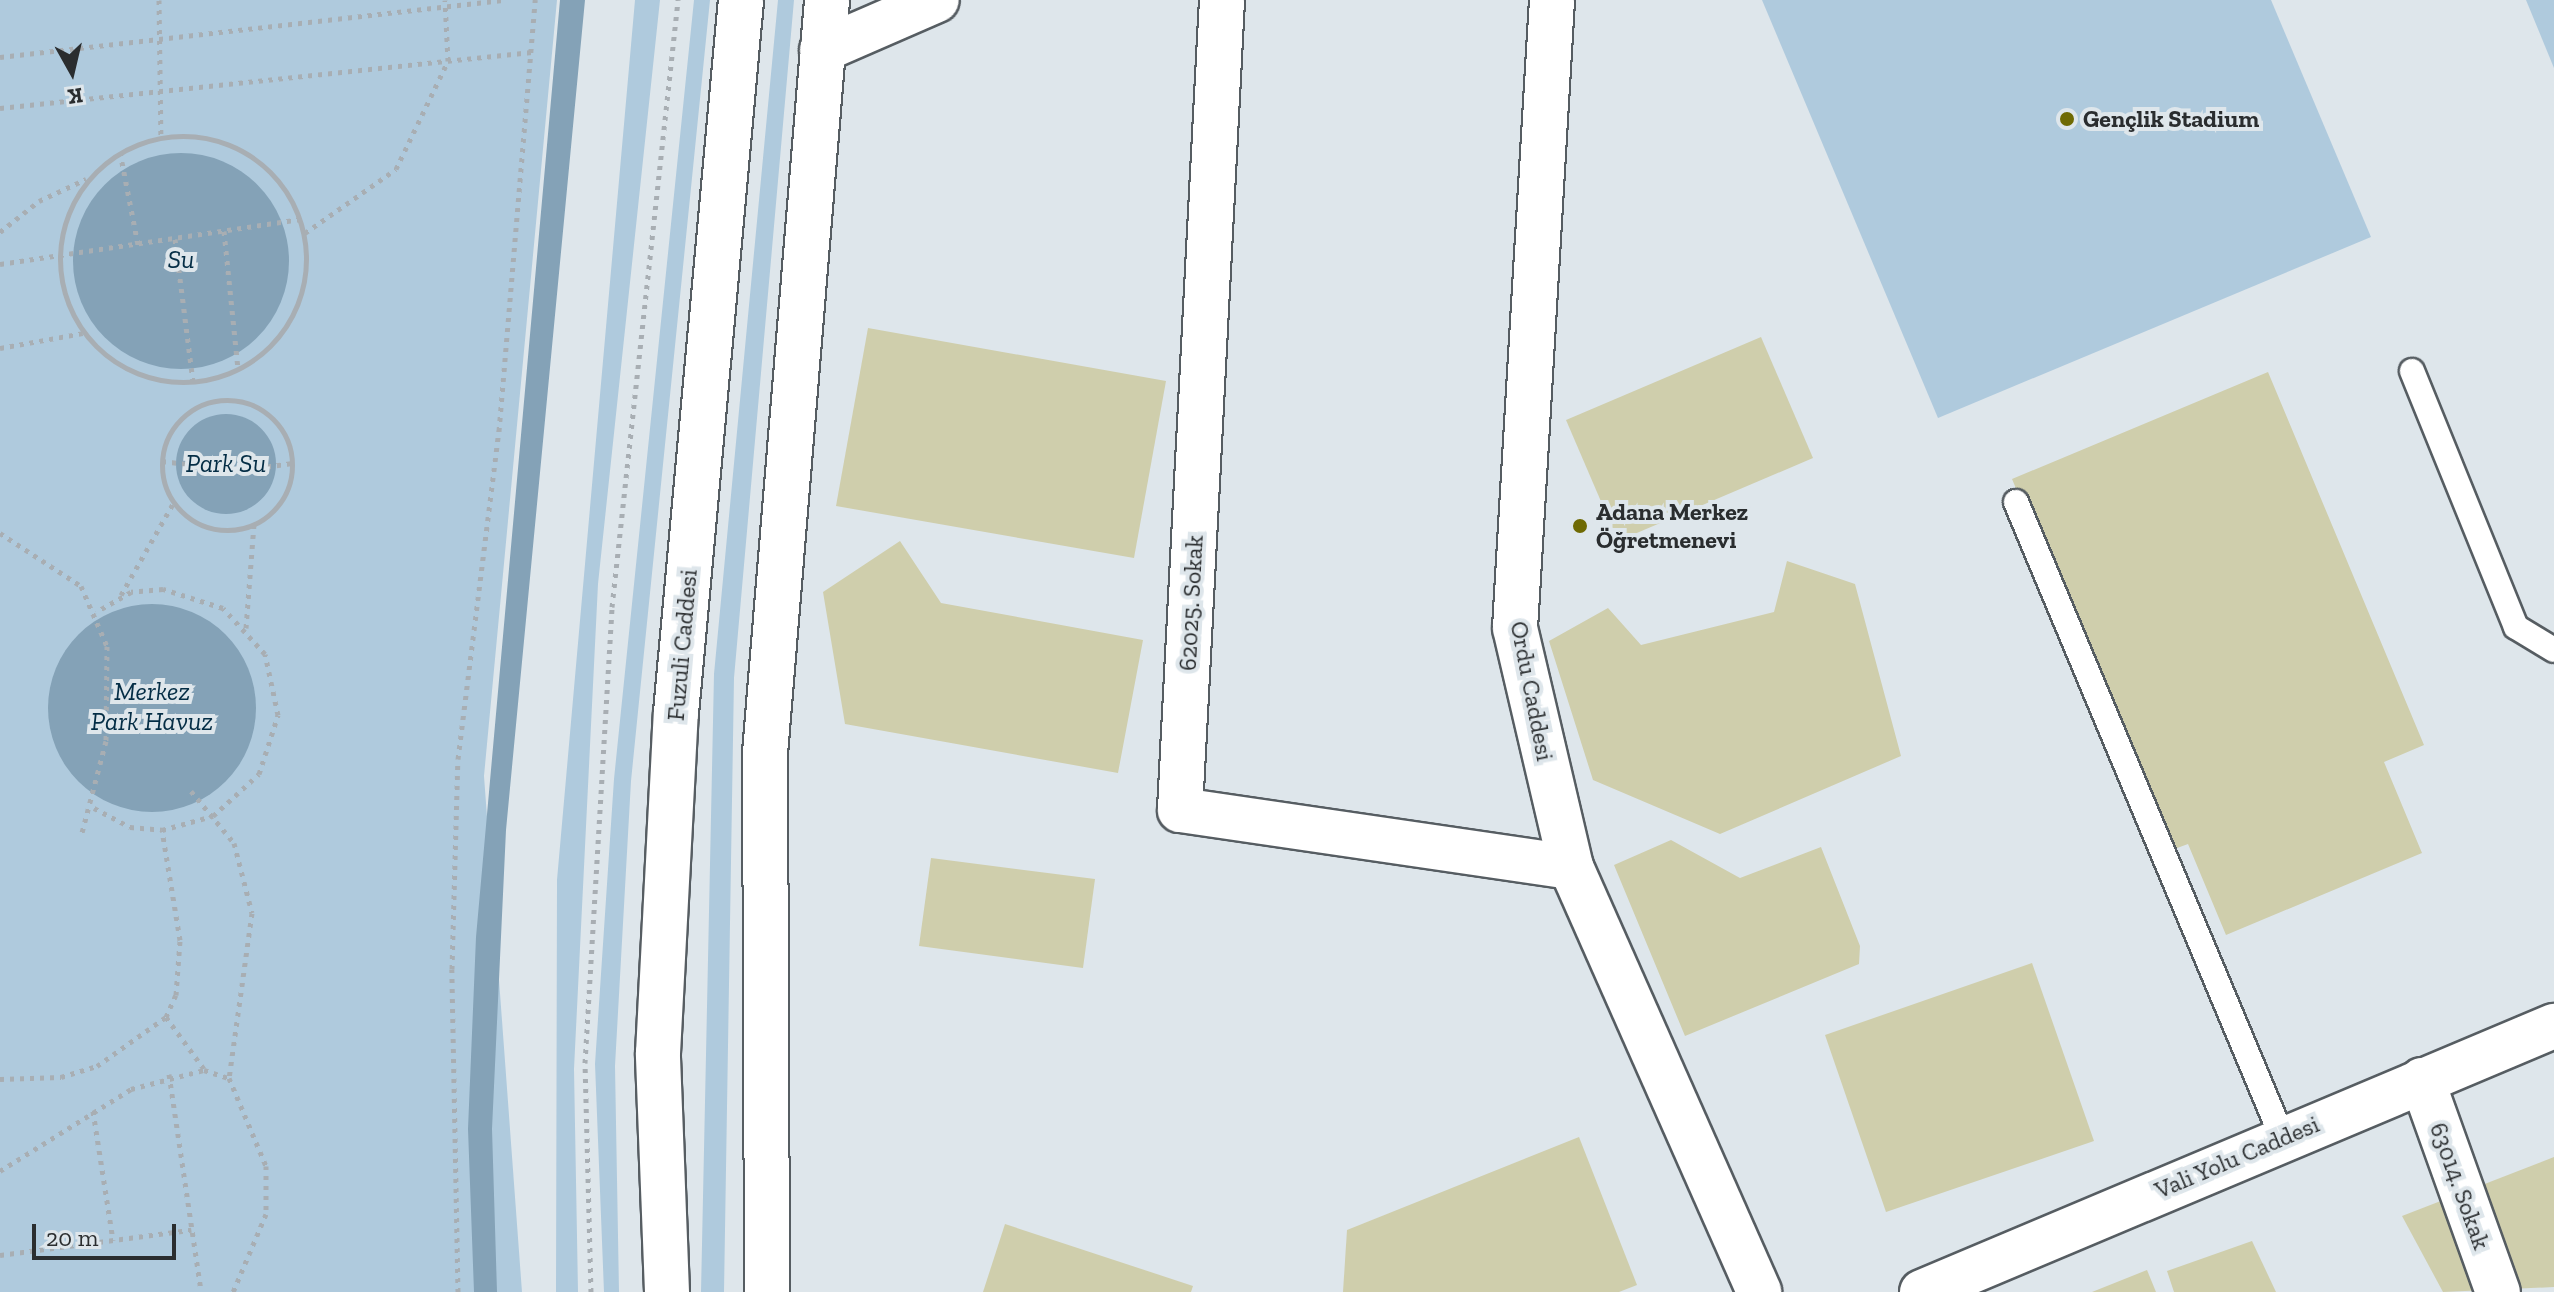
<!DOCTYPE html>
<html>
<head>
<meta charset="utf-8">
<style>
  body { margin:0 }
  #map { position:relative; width:2554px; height:1292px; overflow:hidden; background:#dee6eb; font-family:"Zilla Slab",serif }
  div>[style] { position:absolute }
  .green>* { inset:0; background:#afcadd }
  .water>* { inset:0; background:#84a2b7 }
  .round { border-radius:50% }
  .building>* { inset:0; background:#cfceac }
  .path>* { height:5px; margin-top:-2.5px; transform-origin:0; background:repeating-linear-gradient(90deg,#a8aeb3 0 4px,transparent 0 10px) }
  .path>.ring { margin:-2.5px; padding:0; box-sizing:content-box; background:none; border:5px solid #a8aeb3; border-radius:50% }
  .roads { filter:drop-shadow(2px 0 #565d62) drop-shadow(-2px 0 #565d62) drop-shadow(0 2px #565d62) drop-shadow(0 -2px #565d62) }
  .service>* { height:24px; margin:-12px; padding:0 12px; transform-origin:12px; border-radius:12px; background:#fff }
  .minor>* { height:44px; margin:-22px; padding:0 22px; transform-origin:22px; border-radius:22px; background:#fff }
  .tertiary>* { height:44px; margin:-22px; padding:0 22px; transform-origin:22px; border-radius:22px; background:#fff }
  .secondary>* { height:44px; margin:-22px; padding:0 22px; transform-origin:22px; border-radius:22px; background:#fff }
  .dots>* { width:22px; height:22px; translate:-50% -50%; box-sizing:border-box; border:4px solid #dee6eb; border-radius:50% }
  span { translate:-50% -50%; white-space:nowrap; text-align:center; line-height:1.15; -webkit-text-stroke:8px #dee6eb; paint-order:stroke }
  .poi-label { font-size:24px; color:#2a2d2f; font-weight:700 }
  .left { translate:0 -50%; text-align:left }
  .street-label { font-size:24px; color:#2a2d2f }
  .water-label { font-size:26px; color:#042d45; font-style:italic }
  .north { position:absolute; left:32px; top:32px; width:80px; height:80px; -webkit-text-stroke:6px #dee6eb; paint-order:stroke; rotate:172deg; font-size:22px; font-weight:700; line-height:32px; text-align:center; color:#2a2d2f }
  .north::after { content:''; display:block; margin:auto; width:28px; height:36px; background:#2a2d2f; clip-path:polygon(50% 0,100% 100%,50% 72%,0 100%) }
  .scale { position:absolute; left:32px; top:1224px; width:144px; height:36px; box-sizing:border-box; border:4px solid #2a2d2f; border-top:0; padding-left:10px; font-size:24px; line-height:28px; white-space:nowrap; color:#2a2d2f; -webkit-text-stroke:6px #dee6eb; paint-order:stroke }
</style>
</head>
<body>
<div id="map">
  <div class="green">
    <i style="clip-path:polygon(0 0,557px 0,484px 776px,522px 1292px,0 1292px)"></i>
    <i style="clip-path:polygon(635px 0,660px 0,598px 584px,574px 1069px,578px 1292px,556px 1292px,557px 880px)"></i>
    <i style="clip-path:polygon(694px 0,710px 0,631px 781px,615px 1066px,619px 1292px,604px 1292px,595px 1064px,614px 779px)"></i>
    <i style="clip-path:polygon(778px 0,794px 0,734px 678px,724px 1292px,701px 1292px,714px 674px)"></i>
    <i style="clip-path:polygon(1762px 0,2271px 0,2371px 237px,1938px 418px)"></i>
    <i style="clip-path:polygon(2526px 0,2554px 0,2554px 68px)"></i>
  </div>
  <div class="water">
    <i style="clip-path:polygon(560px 0,585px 0,506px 830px,492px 1129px,497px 1292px,474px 1292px,468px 1129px,476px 937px)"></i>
    <i class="round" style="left:73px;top:153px;width:216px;height:216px"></i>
    <i class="round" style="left:176px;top:414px;width:100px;height:100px"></i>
    <i class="round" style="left:48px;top:604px;width:208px;height:208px"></i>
  </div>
  <div class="building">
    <i style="clip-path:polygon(868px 328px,1166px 381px,1134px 558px,836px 506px)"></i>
    <i style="clip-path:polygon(1761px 337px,1813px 458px,1618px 541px,1566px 420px)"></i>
    <i style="clip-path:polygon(2268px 372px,2424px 745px,2384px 762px,2422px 853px,2226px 935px,2188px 844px,2169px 851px,2012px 479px)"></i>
    <i style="clip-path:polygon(900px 541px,941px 603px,1143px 640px,1118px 773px,845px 724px,823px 592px)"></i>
    <i style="clip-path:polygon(1787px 561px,1855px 584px,1901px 756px,1720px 834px,1593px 780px,1549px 641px,1608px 608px,1641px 645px,1774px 612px)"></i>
    <i style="clip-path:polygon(1671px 840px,1740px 878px,1821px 847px,1860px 946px,1859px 964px,1685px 1036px,1614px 865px)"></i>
    <i style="clip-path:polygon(931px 858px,1095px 879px,1083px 968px,919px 946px)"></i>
    <i style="clip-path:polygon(2032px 963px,2094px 1141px,1886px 1212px,1825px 1035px)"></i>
    <i style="clip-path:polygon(1579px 1137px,1637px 1285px,1619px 1292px,1343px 1292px,1347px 1230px)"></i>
    <i style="clip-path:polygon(2554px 1157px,2554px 1287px,2443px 1292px,2402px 1216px)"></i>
    <i style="clip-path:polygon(1005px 1224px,1193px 1286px,1191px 1292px,983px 1292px)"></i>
    <i style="clip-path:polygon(2252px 1241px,2276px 1292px,2174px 1292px,2167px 1271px)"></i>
    <i style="clip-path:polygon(2147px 1270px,2156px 1292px,2092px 1292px)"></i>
  </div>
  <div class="path">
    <i style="left:159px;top:0;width:136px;rotate:89.2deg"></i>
    <i style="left:0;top:57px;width:506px;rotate:-6.47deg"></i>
    <i style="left:0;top:108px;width:535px;rotate:-6.01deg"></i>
    <i class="ring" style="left:60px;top:136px;width:241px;height:241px"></i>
    <i style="left:120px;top:152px;width:95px;rotate:79deg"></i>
    <i style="left:224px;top:231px;width:139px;rotate:84.2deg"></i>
    <i style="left:0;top:232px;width:50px;rotate:-38.5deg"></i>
    <i style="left:39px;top:201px;width:52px;rotate:-25.1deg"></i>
    <i style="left:305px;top:233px;width:111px;rotate:-35.1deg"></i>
    <i style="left:396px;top:169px;width:120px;rotate:-64.3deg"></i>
    <i style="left:448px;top:61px;width:61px;rotate:-92.8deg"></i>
    <i style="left:175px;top:239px;width:144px;rotate:82.8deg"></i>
    <i style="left:0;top:264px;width:304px;rotate:-8.5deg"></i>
    <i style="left:0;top:348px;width:84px;rotate:-10.2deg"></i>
    <i class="ring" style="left:162px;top:400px;width:125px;height:125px"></i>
    <i style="left:162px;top:461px;width:31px;rotate:7deg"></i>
    <i style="left:257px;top:468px;width:36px;rotate:-8deg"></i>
    <i style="left:0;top:533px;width:97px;rotate:33.2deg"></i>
    <i style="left:81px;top:586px;width:65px;rotate:66.6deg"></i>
    <i style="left:107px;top:646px;width:95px;rotate:90.6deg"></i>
    <i style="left:106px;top:741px;width:98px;rotate:104.7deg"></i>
    <i style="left:121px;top:595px;width:107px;rotate:-60.3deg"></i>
    <i style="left:246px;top:628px;width:103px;rotate:-85.6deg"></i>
    <i style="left:191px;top:791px;width:67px;rotate:50.4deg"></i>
    <i style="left:234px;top:843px;width:72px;rotate:75.6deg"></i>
    <i style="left:252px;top:913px;width:167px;rotate:97.9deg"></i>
    <i style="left:94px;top:808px;width:41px;rotate:27.8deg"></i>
    <i style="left:130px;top:827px;width:32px;rotate:5deg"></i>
    <i style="left:162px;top:830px;width:53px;rotate:-15.4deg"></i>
    <i style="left:213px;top:816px;width:62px;rotate:-42.4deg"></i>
    <i style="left:259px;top:774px;width:62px;rotate:-72.1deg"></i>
    <i style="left:278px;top:715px;width:62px;rotate:-102deg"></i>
    <i style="left:265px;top:654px;width:62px;rotate:-132.4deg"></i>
    <i style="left:223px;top:608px;width:63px;rotate:-162.4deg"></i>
    <i style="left:163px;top:589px;width:32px;rotate:175deg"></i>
    <i style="left:131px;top:592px;width:40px;rotate:150.3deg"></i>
    <i style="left:166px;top:1017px;width:64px;rotate:53.8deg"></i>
    <i style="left:169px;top:1074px;width:220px;rotate:81.6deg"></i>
    <i style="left:0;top:1079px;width:61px;rotate:-1.9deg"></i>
    <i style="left:61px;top:1077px;width:38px;rotate:-17deg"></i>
    <i style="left:97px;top:1066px;width:85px;rotate:-35.4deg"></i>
    <i style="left:166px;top:1017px;width:24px;rotate:-66deg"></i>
    <i style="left:176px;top:995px;width:55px;rotate:-85.8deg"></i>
    <i style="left:180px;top:940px;width:111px;rotate:-99.3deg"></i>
    <i style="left:93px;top:1111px;width:131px;rotate:81.2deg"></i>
    <i style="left:0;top:1171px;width:155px;rotate:-32deg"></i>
    <i style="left:131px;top:1089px;width:75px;rotate:-14.6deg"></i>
    <i style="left:204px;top:1070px;width:26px;rotate:18deg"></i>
    <i style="left:229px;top:1078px;width:95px;rotate:67.2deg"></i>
    <i style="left:266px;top:1166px;width:48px;rotate:90deg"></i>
    <i style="left:266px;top:1214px;width:85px;rotate:112.9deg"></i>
    <i style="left:0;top:1255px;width:193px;rotate:-7.5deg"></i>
    <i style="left:458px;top:1292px;width:323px;rotate:-91.1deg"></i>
    <i style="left:452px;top:969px;width:210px;rotate:-88.4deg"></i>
    <i style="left:458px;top:759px;width:331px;rotate:-82.9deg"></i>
    <i style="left:499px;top:431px;width:433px;rotate:-85.2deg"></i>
    <i style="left:591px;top:1292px;width:229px;rotate:-91.5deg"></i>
    <i style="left:585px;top:1063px;width:457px;rotate:-86.6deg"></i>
    <i style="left:612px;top:607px;width:611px;rotate:-83.79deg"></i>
  </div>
  <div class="roads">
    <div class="service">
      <i style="left:2412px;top:371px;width:276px;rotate:67.9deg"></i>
      <i style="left:2516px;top:627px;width:44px;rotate:31.2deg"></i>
      <i style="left:2016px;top:502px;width:691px;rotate:67.26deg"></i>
    </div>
    <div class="minor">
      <i style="left:1222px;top:0;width:811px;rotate:92.97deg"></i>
      <i style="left:1180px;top:810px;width:395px;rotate:8.3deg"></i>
      <i style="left:2422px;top:1080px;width:225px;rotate:70.3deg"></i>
    </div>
    <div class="tertiary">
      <i style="left:1552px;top:0;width:629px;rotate:93.37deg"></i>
      <i style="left:1515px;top:628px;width:245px;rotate:76.8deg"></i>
      <i style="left:1571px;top:867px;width:465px;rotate:66.1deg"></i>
    </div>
    <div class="secondary">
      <i style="left:822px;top:50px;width:125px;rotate:-23.5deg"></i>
      <i style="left:667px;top:1292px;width:239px;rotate:-92.2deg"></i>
      <i style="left:658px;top:1053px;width:340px;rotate:-87deg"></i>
      <i style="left:676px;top:713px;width:716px;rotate:-84.79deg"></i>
      <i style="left:767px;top:1292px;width:539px;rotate:-90.21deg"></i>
      <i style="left:765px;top:753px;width:756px;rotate:-85.29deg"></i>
      <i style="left:1922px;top:1292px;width:686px;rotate:-22.83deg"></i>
    </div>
  </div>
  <div class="dots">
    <i style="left:2067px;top:119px;background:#6f6a03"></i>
    <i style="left:1580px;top:526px;background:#6f6a03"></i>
  </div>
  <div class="poi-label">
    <span class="left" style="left:2083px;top:119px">Gençlik Stadium</span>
    <span class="left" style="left:1596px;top:526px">Adana Merkez<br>Öğretmenevi</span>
  </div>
  <div class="street-label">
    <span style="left:1191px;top:603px;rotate:-87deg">62025. Sokak</span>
    <span style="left:682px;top:645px;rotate:-85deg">Fuzuli Caddesi</span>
    <span style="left:1532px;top:691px;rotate:79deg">Ordu Caddesi</span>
    <span style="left:2237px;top:1157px;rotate:-23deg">Vali Yolu Caddesi</span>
    <span style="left:2460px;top:1186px;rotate:70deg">63014. Sokak</span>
  </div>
  <div class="water-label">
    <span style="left:181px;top:260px">Su</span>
    <span style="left:226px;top:464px">Park Su</span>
    <span style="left:152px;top:707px">Merkez<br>Park Havuz</span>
  </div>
  <div class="north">K</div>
  <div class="scale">20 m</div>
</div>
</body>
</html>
